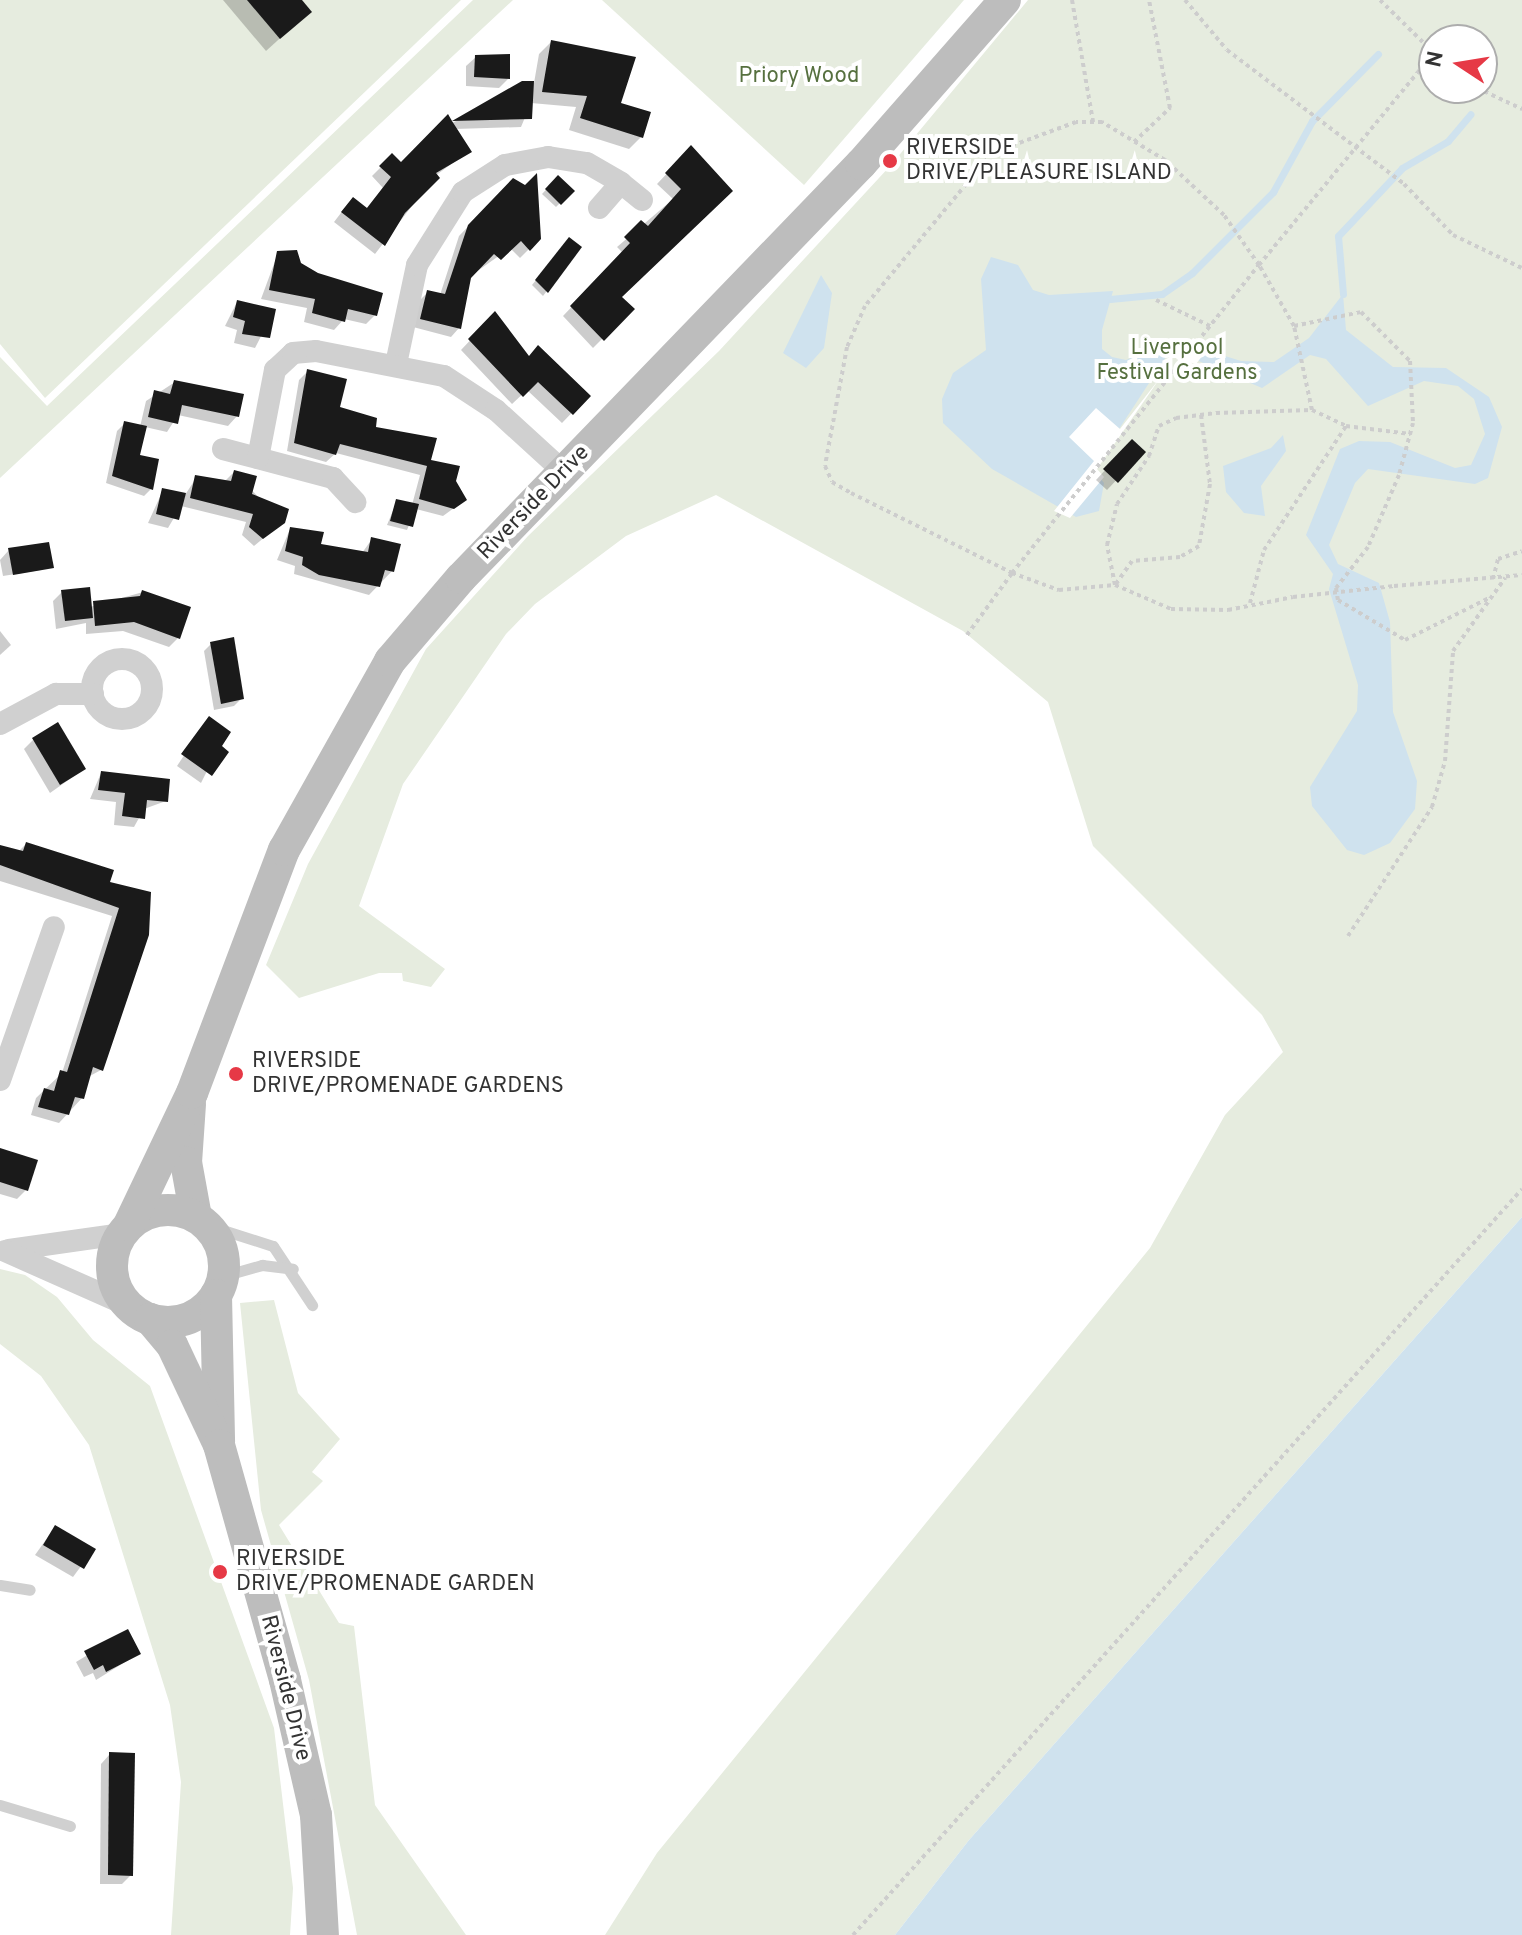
<!DOCTYPE html>
<html>
<head>
<meta charset="utf-8">
<style>
  body { margin:0 }
  #map { position:relative; width:1522px; height:1935px; overflow:hidden; background:#fff; font-family:Overpass,sans-serif }
  div>[style] { position:absolute }
  .green>* { inset:0; background:#e6ecdf }
  .water>* { inset:0; background:#cfe2ee }
  .pier>* { inset:0; background:#fff }
  .shadow>* { inset:0; background:#0003 }
  .stream>* { height:7px; margin:-3.5px; padding:0 3.5px; transform-origin:3.5px; border-radius:3.5px; background:#cfe2ee }
  .building>* { inset:0; background:#1a1a1a }
  .path>* { height:4px; margin-top:-2px; transform-origin:0; background:repeating-linear-gradient(90deg,#cdcdcd 0 4px,transparent 0 8px) }
  .lane>* { height:11px; margin:-5.5px; padding:0 5.5px; transform-origin:5.5px; border-radius:5.5px; background:#d0d0d0 }
  .street>* { height:22px; margin:-11px; padding:0 11px; transform-origin:11px; border-radius:11px; background:#d0d0d0 }
  .street>.ring { margin:-11px; padding:0; box-sizing:content-box; background:none; border:22px solid #d0d0d0; border-radius:50% }
  .secondary>* { height:32px; margin:-16px; padding:0 16px; transform-origin:16px; border-radius:16px; background:#bdbdbd }
  .secondary>.ring { margin:-16px; padding:0; box-sizing:content-box; background:none; border:32px solid #bdbdbd; border-radius:50% }
  .path-bridge>* { height:4px; margin-top:-2px; transform-origin:0; background:repeating-linear-gradient(90deg,#cdcdcd 0 4px,transparent 0 8px) }
  .dots>* { width:22px; height:22px; translate:-50% -50%; box-sizing:border-box; border:4px solid #fff; border-radius:50% }
  span { translate:-50% -50%; white-space:nowrap; text-align:center; line-height:1.15; -webkit-text-stroke:8px #fff; paint-order:stroke }
  .park-label { font-size:22px; color:#56703f }
  .poi-label { font-size:22px; color:#333 }
  .left { translate:0 -50%; text-align:left }
  .street-label { font-size:22px; color:#333 }
  .north { position:absolute; left:1418px; top:24px; width:80px; height:80px; box-sizing:border-box; background:#fff; border:2px solid #adadad; border-radius:50%; rotate:282deg; font-size:22px; font-weight:700; line-height:32px; text-align:center; color:#333 }
  .north::after { content:''; display:block; margin:auto; width:28px; height:36px; background:#e63946; clip-path:polygon(50% 0,100% 100%,50% 72%,0 100%) }
</style>
</head>
<body>
<div id="map">
  <div class="green">
    <i style="clip-path:polygon(0 0,461px 0,45px 398px,0 344px)"></i>
    <i style="clip-path:polygon(473px 0,513px 0,0 478px,0 357px,47px 406px)"></i>
    <i style="clip-path:polygon(602px 0,964px 0,804px 185px)"></i>
    <i style="clip-path:polygon(evenodd,1028px 0,1522px 0,1522px 1217px,969px 1840px,895px 1935px,605px 1935px,657px 1853px,1150px 1248px,1225px 1115px,1283px 1052px,1262px 1015px,1093px 846px,1048px 702px,963px 631px,716px 495px,626px 536px,535px 604px,506px 634px,403px 784px,359px 906px,445px 969px,431px 987px,403px 981px,402px 973px,379px 973px,299px 998px,266px 965px,308px 864px,426px 649px,528px 536px,719px 351px,891px 165px,1028px 0,1434px 40px,1482px 40px,1482px 88px,1434px 88px,1434px 40px)"></i>
    <i style="clip-path:polygon(0 1269px,25px 1275px,57px 1297px,93px 1340px,150px 1386px,274px 1728px,293px 1888px,290px 1935px,171px 1935px,181px 1782px,170px 1705px,89px 1445px,41px 1376px,0 1344px)"></i>
    <i style="clip-path:polygon(274px 1300px,298px 1393px,340px 1439px,312px 1472px,323px 1481px,279px 1525px,339px 1623px,354px 1626px,375px 1805px,466px 1935px,357px 1935px,309px 1680px,261px 1510px,240px 1303px)"></i>
  </div>
  <div class="water">
    <i style="clip-path:polygon(991px 257px,1018px 265px,1033px 290px,1049px 295px,1113px 291px,1102px 330px,1102px 349px,1112px 357px,1126px 360px,1174px 340px,1241px 361px,1274px 362px,1309px 338px,1343px 294px,1346px 330px,1393px 367px,1446px 368px,1489px 397px,1502px 427px,1488px 478px,1475px 484px,1368px 469px,1355px 483px,1329px 545px,1338px 564px,1379px 583px,1390px 622px,1393px 712px,1417px 781px,1415px 809px,1390px 843px,1364px 855px,1347px 850px,1312px 806px,1310px 787px,1357px 711px,1358px 685px,1329px 589px,1333px 574px,1306px 535px,1340px 449px,1359px 441px,1390px 442px,1455px 468px,1471px 465px,1485px 434px,1474px 399px,1458px 386px,1424px 381px,1368px 406px,1326px 359px,1310px 355px,1262px 388px,1187px 356px,1166px 357px,1093px 469px,1104px 483px,1099px 511px,1076px 517px,992px 469px,943px 423px,942px 399px,953px 373px,986px 350px,981px 279px)"></i>
    <i style="clip-path:polygon(821px 275px,832px 293px,824px 348px,806px 368px,783px 353px)"></i>
    <i style="clip-path:polygon(1283px 435px,1286px 451px,1261px 486px,1265px 516px,1244px 513px,1226px 492px,1223px 466px,1271px 448px)"></i>
    <i style="clip-path:polygon(1522px 1217px,1522px 1935px,895px 1935px,969px 1840px)"></i>
  </div>
  <div class="pier">
    <i style="clip-path:polygon(1193px 338px,1210px 346px,1196px 364px,1176px 359px)"></i>
    <i style="clip-path:polygon(1160px 378px,1097px 469px,1104px 477px,1070px 518px,1054px 511px,1094px 461px,1069px 437px,1096px 408px,1120px 429px)"></i>
  </div>
  <div class="shadow">
    <i style="clip-path:polygon(223px 0,299px 0,309px 12px,266px 51px)"></i>
    <i style="clip-path:polygon(551px 42px,619px 104px,641px 137px,629px 149px,569px 130px,576px 107px,531px 103px,521px 127px,455px 129px,469px 151px,435px 176px,375px 254px,334px 222px,344px 209px,365px 210px,383px 188px,372px 176px,392px 156px,401px 164px,452px 123px,534px 83px,539px 54px)"></i>
    <i style="clip-path:polygon(476px 57px,508px 79px,499px 88px,466px 86px,466px 66px)"></i>
    <i style="clip-path:polygon(691px 148px,730px 191px,620px 298px,632px 309px,593px 348px,563px 316px,623px 253px,617px 247px,673px 199px,657px 184px)"></i>
    <i style="clip-path:polygon(558px 177px,572px 191px,556px 207px,542px 194px)"></i>
    <i style="clip-path:polygon(513px 180px,539px 239px,520px 258px,510px 248px,469px 277px,459px 328px,451px 337px,413px 327px,419px 301px,428px 292px,440px 295px,459px 236px)"></i>
    <i style="clip-path:polygon(565px 244px,579px 248px,543px 296px,532px 285px)"></i>
    <i style="clip-path:polygon(278px 253px,299px 264px,375px 315px,366px 324px,344px 319px,334px 330px,304px 322px,307px 308px,261px 299px)"></i>
    <i style="clip-path:polygon(237px 302px,274px 311px,255px 348px,234px 343px,237px 330px,225px 326px)"></i>
    <i style="clip-path:polygon(495px 314px,528px 358px,588px 396px,562px 423px,527px 390px,512px 404px,461px 350px)"></i>
    <i style="clip-path:polygon(308px 371px,338px 409px,429px 462px,465px 500px,443px 516px,416px 509px,407px 530px,387px 525px,397px 501px,412px 505px,420px 475px,336px 453px,326px 462px,287px 451px,299px 380px)"></i>
    <i style="clip-path:polygon(175px 382px,237px 416px,228px 426px,178px 415px,167px 432px,145px 427px,137px 456px,151px 489px,144px 496px,106px 483px,117px 431px,125px 423px,140px 427px,146px 401px)"></i>
    <i style="clip-path:polygon(1132px 441px,1143px 452px,1107px 490px,1096px 480px)"></i>
    <i style="clip-path:polygon(234px 472px,283px 522px,254px 546px,242px 535px,246px 522px,181px 506px,168px 528px,148px 523px,163px 490px,185px 495px,196px 478px,226px 480px)"></i>
    <i style="clip-path:polygon(290px 529px,318px 546px,362px 553px,372px 539px,393px 570px,369px 595px,294px 574px,295px 566px,277px 560px)"></i>
    <i style="clip-path:polygon(9px 550px,41px 570px,3px 576px,0 560px)"></i>
    <i style="clip-path:polygon(62px 592px,90px 607px,143px 592px,178px 638px,169px 647px,123px 631px,86px 634px,86px 623px,56px 629px,53px 601px)"></i>
    <i style="clip-path:polygon(0 631px,11px 645px,0 655px)"></i>
    <i style="clip-path:polygon(211px 644px,242px 698px,234px 706px,214px 710px,204px 651px)"></i>
    <i style="clip-path:polygon(209px 718px,219px 747px,201px 783px,177px 766px)"></i>
    <i style="clip-path:polygon(33px 740px,84px 769px,50px 793px,24px 749px)"></i>
    <i style="clip-path:polygon(101px 773px,166px 801px,144px 809px,134px 827px,114px 825px,116px 802px,90px 799px)"></i>
    <i style="clip-path:polygon(26px 844px,107px 883px,149px 893px,101px 1070px,88px 1077px,82px 1098px,59px 1123px,31px 1115px,36px 1098px,62px 1073px,112px 916px,0 881px,0 847px,18px 852px)"></i>
    <i style="clip-path:polygon(0 1150px,26px 1190px,17px 1199px,0 1194px)"></i>
    <i style="clip-path:polygon(55px 1527px,93px 1550px,73px 1577px,35px 1555px)"></i>
    <i style="clip-path:polygon(127px 1631px,138px 1654px,96px 1680px,93px 1673px,84px 1677px,76px 1662px)"></i>
    <i style="clip-path:polygon(110px 1754px,131px 1875px,122px 1884px,100px 1884px,101px 1764px)"></i>
  </div>
  <div class="stream">
    <i style="left:1343px;top:294px;width:58px;rotate:-94.9deg"></i>
    <i style="left:1338px;top:236px;width:93px;rotate:-46.7deg"></i>
    <i style="left:1402px;top:168px;width:53px;rotate:-30.4deg"></i>
    <i style="left:1448px;top:141px;width:35px;rotate:-50deg"></i>
    <i style="left:1110px;top:299px;width:52px;rotate:-5.5deg"></i>
    <i style="left:1162px;top:294px;width:37px;rotate:-35deg"></i>
    <i style="left:1192px;top:273px;width:115px;rotate:-45deg"></i>
    <i style="left:1273px;top:192px;width:81px;rotate:-61.2deg"></i>
    <i style="left:1312px;top:121px;width:94px;rotate:-45.4deg"></i>
  </div>
  <div class="building">
    <i style="clip-path:polygon(247px 0,302px 0,312px 12px,280px 39px)"></i>
    <i style="clip-path:polygon(551px 40px,636px 57px,621px 103px,651px 112px,643px 138px,580px 118px,587px 96px,542px 92px)"></i>
    <i style="clip-path:polygon(510px 54px,510px 79px,474px 77px,475px 55px)"></i>
    <i style="clip-path:polygon(522px 81px,534px 81px,532px 119px,452px 121px,472px 152px,436px 173px,440px 178px,405px 213px,385px 246px,341px 212px,353px 197px,367px 208px,391px 177px,379px 166px,392px 153px,401px 162px,448px 114px,452px 121px)"></i>
    <i style="clip-path:polygon(691px 145px,733px 191px,622px 297px,635px 309px,604px 341px,570px 306px,630px 243px,624px 237px,641px 220px,648px 226px,681px 189px,665px 173px)"></i>
    <i style="clip-path:polygon(537px 173px,541px 239px,530px 251px,521px 241px,501px 260px,494px 254px,471px 278px,461px 329px,420px 319px,427px 290px,445px 294px,468px 225px,513px 178px,525px 185px)"></i>
    <i style="clip-path:polygon(558px 175px,575px 191px,561px 205px,545px 189px)"></i>
    <i style="clip-path:polygon(569px 237px,582px 247px,548px 293px,535px 280px)"></i>
    <i style="clip-path:polygon(297px 250px,301px 263px,318px 273px,383px 293px,377px 316px,348px 309px,345px 322px,312px 313px,315px 299px,269px 290px,277px 251px)"></i>
    <i style="clip-path:polygon(237px 300px,276px 309px,270px 338px,242px 334px,245px 321px,233px 317px)"></i>
    <i style="clip-path:polygon(495px 311px,529px 356px,538px 345px,591px 396px,573px 415px,538px 382px,523px 397px,468px 339px)"></i>
    <i style="clip-path:polygon(307px 369px,347px 379px,340px 407px,377px 418px,376px 427px,437px 438px,431px 460px,460px 466px,456px 481px,467px 500px,454px 509px,419px 499px,427px 466px,340px 444px,336px 455px,294px 443px)"></i>
    <i style="clip-path:polygon(174px 380px,244px 394px,239px 417px,182px 405px,178px 424px,148px 417px,154px 390px,170px 394px)"></i>
    <i style="clip-path:polygon(124px 421px,147px 426px,140px 455px,159px 459px,153px 490px,112px 476px)"></i>
    <i style="clip-path:polygon(1132px 439px,1146px 452px,1118px 483px,1103px 469px)"></i>
    <i style="clip-path:polygon(234px 470px,257px 476px,252px 494px,289px 509px,285px 523px,263px 539px,249px 527px,253px 514px,190px 498px,195px 475px,231px 481px)"></i>
    <i style="clip-path:polygon(162px 488px,186px 493px,179px 520px,156px 514px)"></i>
    <i style="clip-path:polygon(396px 499px,419px 504px,413px 527px,390px 521px)"></i>
    <i style="clip-path:polygon(290px 527px,324px 532px,321px 544px,368px 552px,371px 537px,401px 544px,394px 572px,385px 570px,380px 587px,319px 575px,302px 565px,303px 557px,285px 551px)"></i>
    <i style="clip-path:polygon(49px 542px,54px 568px,13px 575px,8px 548px)"></i>
    <i style="clip-path:polygon(90px 587px,93px 618px,65px 621px,61px 590px)"></i>
    <i style="clip-path:polygon(142px 590px,191px 607px,180px 639px,134px 622px,95px 626px,93px 601px,140px 596px)"></i>
    <i style="clip-path:polygon(234px 637px,244px 699px,221px 704px,210px 642px)"></i>
    <i style="clip-path:polygon(209px 716px,231px 732px,222px 746px,229px 752px,212px 776px,181px 754px)"></i>
    <i style="clip-path:polygon(58px 722px,86px 769px,60px 785px,32px 738px)"></i>
    <i style="clip-path:polygon(101px 771px,170px 779px,168px 802px,147px 800px,145px 819px,122px 816px,125px 793px,98px 790px)"></i>
    <i style="clip-path:polygon(26px 842px,114px 870px,110px 882px,151px 892px,149px 935px,103px 1071px,93px 1067px,84px 1099px,75px 1097px,69px 1115px,38px 1107px,44px 1088px,54px 1091px,60px 1070px,67px 1072px,119px 908px,0 865px,0 845px,23px 851px)"></i>
    <i style="clip-path:polygon(0 1148px,38px 1160px,28px 1191px,0 1182px)"></i>
    <i style="clip-path:polygon(55px 1525px,96px 1549px,84px 1569px,43px 1545px)"></i>
    <i style="clip-path:polygon(128px 1629px,141px 1654px,106px 1672px,103px 1665px,94px 1670px,84px 1651px)"></i>
    <i style="clip-path:polygon(109px 1752px,135px 1753px,133px 1876px,108px 1875px)"></i>
  </div>
  <div class="path">
    <i style="left:1072px;top:0;width:124px;rotate:80.2deg"></i>
    <i style="left:1185px;top:0;width:65px;rotate:50deg"></i>
    <i style="left:1227px;top:50px;width:222px;rotate:37.1deg"></i>
    <i style="left:1404px;top:184px;width:71px;rotate:46.1deg"></i>
    <i style="left:1453px;top:235px;width:76px;rotate:25.6deg"></i>
    <i style="left:1380px;top:0;width:76px;rotate:44.5deg"></i>
    <i style="left:1477px;top:88px;width:50px;rotate:25deg"></i>
    <i style="left:1134px;top:142px;width:50px;rotate:-43.4deg"></i>
    <i style="left:1170px;top:108px;width:110px;rotate:-101deg"></i>
    <i style="left:1156px;top:300px;width:60px;rotate:25.7deg"></i>
    <i style="left:1294px;top:326px;width:70px;rotate:-119.8deg"></i>
    <i style="left:1259px;top:265px;width:61px;rotate:-125deg"></i>
    <i style="left:1224px;top:215px;width:81px;rotate:-137deg"></i>
    <i style="left:1165px;top:160px;width:74px;rotate:-148.9deg"></i>
    <i style="left:1102px;top:122px;width:26px;rotate:180deg"></i>
    <i style="left:1076px;top:122px;width:90px;rotate:159.7deg"></i>
    <i style="left:992px;top:153px;width:199px;rotate:129.7deg"></i>
    <i style="left:865px;top:306px;width:45px;rotate:113.7deg"></i>
    <i style="left:847px;top:347px;width:121px;rotate:100.5deg"></i>
    <i style="left:825px;top:466px;width:17px;rotate:66deg"></i>
    <i style="left:832px;top:482px;width:22px;rotate:30deg"></i>
    <i style="left:851px;top:493px;width:180px;rotate:26.4deg"></i>
    <i style="left:1012px;top:573px;width:395px;rotate:-51.3deg"></i>
    <i style="left:1259px;top:265px;width:275px;rotate:-50.5deg"></i>
    <i style="left:1312px;top:410px;width:38px;rotate:25deg"></i>
    <i style="left:1201px;top:415px;width:70px;rotate:82.6deg"></i>
    <i style="left:1210px;top:484px;width:63px;rotate:100.1deg"></i>
    <i style="left:1199px;top:546px;width:22px;rotate:150deg"></i>
    <i style="left:1180px;top:557px;width:48px;rotate:175.2deg"></i>
    <i style="left:1132px;top:561px;width:29px;rotate:125deg"></i>
    <i style="left:1115px;top:585px;width:41px;rotate:-101.3deg"></i>
    <i style="left:1107px;top:545px;width:42px;rotate:-76.3deg"></i>
    <i style="left:1117px;top:504px;width:58px;rotate:-56.3deg"></i>
    <i style="left:1149px;top:456px;width:32px;rotate:-72deg"></i>
    <i style="left:1159px;top:426px;width:19px;rotate:-25deg"></i>
    <i style="left:1176px;top:418px;width:40px;rotate:-7.1deg"></i>
    <i style="left:1216px;top:413px;width:96px;rotate:-1.8deg"></i>
    <i style="left:1312px;top:410px;width:86px;rotate:-102.1deg"></i>
    <i style="left:1294px;top:326px;width:68px;rotate:-11.8deg"></i>
    <i style="left:1361px;top:312px;width:69px;rotate:45deg"></i>
    <i style="left:1410px;top:361px;width:62px;rotate:87.2deg"></i>
    <i style="left:1413px;top:423px;width:54px;rotate:105.1deg"></i>
    <i style="left:1399px;top:475px;width:78px;rotate:113.3deg"></i>
    <i style="left:1368px;top:547px;width:52px;rotate:128deg"></i>
    <i style="left:1336px;top:588px;width:12px;rotate:81deg"></i>
    <i style="left:1338px;top:600px;width:78px;rotate:30.8deg"></i>
    <i style="left:1405px;top:640px;width:96px;rotate:-26.6deg"></i>
    <i style="left:1493px;top:579px;width:21px;rotate:-76deg"></i>
    <i style="left:1498px;top:559px;width:25px;rotate:-18deg"></i>
    <i style="left:1394px;top:586px;width:128px;rotate:-4.9deg"></i>
    <i style="left:1250px;top:603px;width:55px;rotate:-75.2deg"></i>
    <i style="left:1264px;top:550px;width:149px;rotate:-56.5deg"></i>
    <i style="left:1346px;top:426px;width:65px;rotate:7deg"></i>
    <i style="left:967px;top:635px;width:77px;rotate:-54deg"></i>
    <i style="left:1012px;top:573px;width:50px;rotate:19.9deg"></i>
    <i style="left:1059px;top:590px;width:56px;rotate:-5.1deg"></i>
    <i style="left:1115px;top:585px;width:61px;rotate:23.2deg"></i>
    <i style="left:1171px;top:609px;width:57px;rotate:1deg"></i>
    <i style="left:1228px;top:610px;width:66px;rotate:-11.3deg"></i>
    <i style="left:1348px;top:936px;width:154px;rotate:-56.9deg"></i>
    <i style="left:1432px;top:807px;width:48px;rotate:-74.2deg"></i>
    <i style="left:1445px;top:761px;width:110px;rotate:-85.8deg"></i>
    <i style="left:1453px;top:651px;width:90px;rotate:-54.5deg"></i>
    <i style="left:853px;top:1935px;width:1002px;rotate:-48.11deg"></i>
  </div>
  <div class="lane">
    <i style="left:207px;top:1225px;width:69px;rotate:17.7deg"></i>
    <i style="left:273px;top:1246px;width:71px;rotate:56.5deg"></i>
    <i style="left:223px;top:1276px;width:41px;rotate:-15.8deg"></i>
    <i style="left:262px;top:1265px;width:31px;rotate:7deg"></i>
    <i style="left:0;top:1585px;width:30px;rotate:9deg"></i>
    <i style="left:0;top:1805px;width:73px;rotate:16.7deg"></i>
  </div>
  <div class="street">
    <i style="left:599px;top:208px;width:33px;rotate:-49deg"></i>
    <i style="left:621px;top:183px;width:27px;rotate:39deg"></i>
    <i style="left:396px;top:364px;width:101px;rotate:-78deg"></i>
    <i style="left:417px;top:265px;width:86px;rotate:-57.8deg"></i>
    <i style="left:463px;top:192px;width:50px;rotate:-32.7deg"></i>
    <i style="left:505px;top:165px;width:44px;rotate:-10.5deg"></i>
    <i style="left:548px;top:157px;width:39px;rotate:9deg"></i>
    <i style="left:587px;top:163px;width:39px;rotate:30deg"></i>
    <i style="left:223px;top:449px;width:114px;rotate:14.8deg"></i>
    <i style="left:333px;top:478px;width:33px;rotate:47deg"></i>
    <i style="left:258px;top:458px;width:90px;rotate:-79.1deg"></i>
    <i style="left:275px;top:370px;width:25px;rotate:-43deg"></i>
    <i style="left:293px;top:353px;width:23px;rotate:-5deg"></i>
    <i style="left:316px;top:351px;width:130px;rotate:11.1deg"></i>
    <i style="left:444px;top:376px;width:62px;rotate:33.2deg"></i>
    <i style="left:496px;top:410px;width:93px;rotate:42.4deg"></i>
    <i class="ring" style="left:92px;top:659px;width:38px;height:38px"></i>
    <i style="left:0;top:724px;width:64px;rotate:-28.2deg"></i>
    <i style="left:56px;top:694px;width:37px"></i>
    <i style="left:0;top:1080px;width:162px;rotate:-70.6deg"></i>
    <i style="left:9px;top:1250px;width:113px;rotate:-8.1deg"></i>
    <i style="left:5px;top:1251px;width:133px;rotate:23.9deg"></i>
  </div>
  <div class="secondary">
    <i style="left:190px;top:1104px;width:58px;rotate:93.9deg"></i>
    <i style="left:186px;top:1162px;width:56px;rotate:79.7deg"></i>
    <i class="ring" style="left:112px;top:1210px;width:80px;height:80px"></i>
    <i style="left:129px;top:1225px;width:146px;rotate:-64.5deg"></i>
    <i style="left:192px;top:1093px;width:260px;rotate:-69.3deg"></i>
    <i style="left:284px;top:850px;width:217px;rotate:-60.7deg"></i>
    <i style="left:390px;top:661px;width:109px;rotate:-49.5deg"></i>
    <i style="left:461px;top:578px;width:576px;rotate:-45.99deg"></i>
    <i style="left:861px;top:164px;width:218px;rotate:-48.7deg"></i>
    <i style="left:216px;top:1295px;width:147px;rotate:88.8deg"></i>
    <i style="left:150px;top:1319px;width:34px;rotate:50deg"></i>
    <i style="left:172px;top:1345px;width:110px;rotate:64.8deg"></i>
    <i style="left:219px;top:1445px;width:244px;rotate:74.3deg"></i>
    <i style="left:285px;top:1680px;width:139px;rotate:77.1deg"></i>
    <i style="left:316px;top:1815px;width:120px;rotate:86.7deg"></i>
  </div>
  <div class="path-bridge">
    <i style="left:1293px;top:597px;width:102px;rotate:-6.2deg"></i>
  </div>
  <div class="dots">
    <i style="left:890px;top:161px;background:#e63946"></i>
    <i style="left:236px;top:1074px;background:#e63946"></i>
    <i style="left:220px;top:1572px;background:#e63946"></i>
  </div>
  <div class="park-label">
    <span style="left:799px;top:77px">Priory Wood</span>
    <span style="left:1177px;top:361px">Liverpool<br>Festival Gardens</span>
  </div>
  <div class="poi-label">
    <span class="left" style="left:906px;top:161px">RIVERSIDE<br>DRIVE/PLEASURE ISLAND</span>
    <span class="left" style="left:252px;top:1074px">RIVERSIDE<br>DRIVE/PROMENADE GARDENS</span>
    <span class="left" style="left:236px;top:1572px">RIVERSIDE<br>DRIVE/PROMENADE GARDEN</span>
  </div>
  <div class="street-label">
    <span style="left:534px;top:503px;rotate:-46deg">Riverside Drive</span>
    <span style="left:285px;top:1688px;rotate:76deg">Riverside Drive</span>
  </div>
  <div class="north">N</div>
</div>
</body>
</html>
